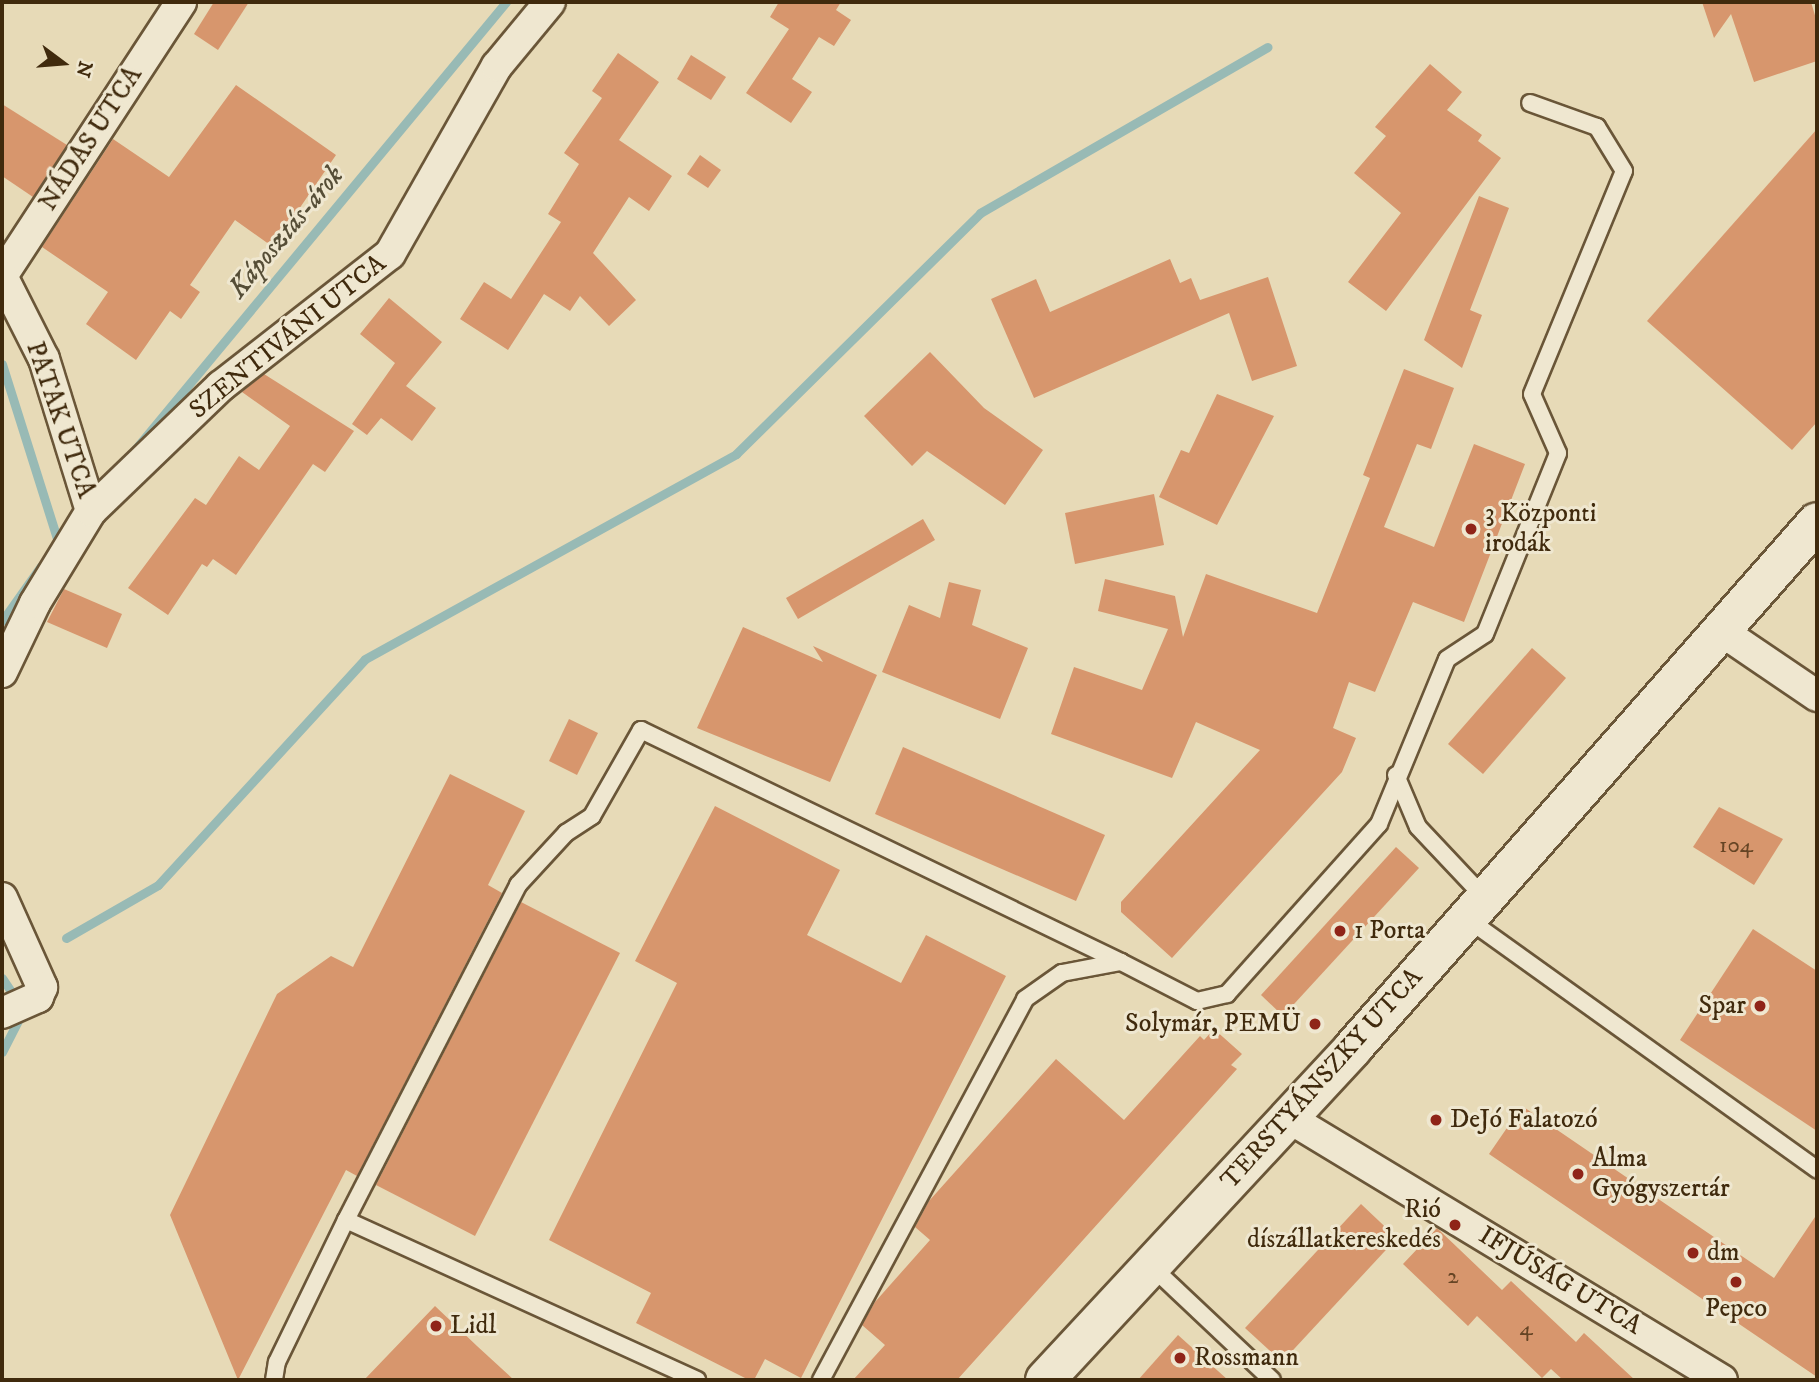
<!DOCTYPE html>
<html>
<head>
<meta charset="utf-8">
<style>
  body { margin:0 }
  #map { position:relative; width:1819px; height:1382px; overflow:hidden; background:#e7dab7; font-family:"IM FELL DW Pica",serif }
  div>[style] { position:absolute }
  .stream>* { height:9px; margin:-4.5px; padding:0 4.5px; transform-origin:4.5px; border-radius:4.5px; background:#98bab5 }
  .building>* { inset:0; background:#d7966d }
  .roads { filter:drop-shadow(2px 0 #6a5638) drop-shadow(-2px 0 #6a5638) drop-shadow(0 2px #6a5638) drop-shadow(0 -2px #6a5638) }
  .lane>* { height:16px; margin:-8px; padding:0 8px; transform-origin:8px; border-radius:8px; background:#efe7d0 }
  .street>* { height:30px; margin:-15px; padding:0 15px; transform-origin:15px; border-radius:15px; background:#efe7d0 }
  .secondary>* { height:38px; margin:-19px; padding:0 19px; transform-origin:19px; border-radius:19px; background:#efe7d0 }
  .dots>* { width:19px; height:19px; translate:-50% -50%; box-sizing:border-box; border:4px solid #efe7d0; border-radius:50% }
  span { translate:-50% -50%; white-space:nowrap; text-align:center; line-height:1.15; -webkit-text-stroke:6px #efe7d0; paint-order:stroke }
  .number-label { font-size:23px; color:#664525 }
  .number-label span { -webkit-text-stroke-width:0 }
  .street-label { font-size:26px; color:#402a0d }
  .poi-label { font-size:26px; color:#402a0d }
  .left { translate:0 -50%; text-align:left }
  .right { translate:-100% -50%; text-align:right }
  .water-label { font-size:28px; color:#564e37; font-style:italic }
  .frame { position:absolute; inset:0; border:4px solid #402a0d; pointer-events:none }
  .north { position:absolute; left:28px; top:28px; width:70px; height:70px; -webkit-text-stroke:5px #efe7d0; paint-order:stroke; rotate:106deg; font-size:19px; font-weight:700; line-height:28px; text-align:center; color:#402a0d }
  .north::after { content:''; display:block; margin:auto; width:24px; height:32px; background:#402a0d; clip-path:polygon(50% 0,100% 100%,50% 72%,0 100%) }
</style>
</head>
<body>
<div id="map">
  <div class="stream">
    <i style="left:2px;top:364px;width:187px;rotate:72.5deg"></i>
    <i style="left:132px;top:453px;width:586px;rotate:-50.33deg"></i>
    <i style="left:2px;top:621px;width:67px;rotate:-54.7deg"></i>
    <i style="left:66px;top:938px;width:106px;rotate:-29.9deg"></i>
    <i style="left:158px;top:885px;width:306px;rotate:-47.5deg"></i>
    <i style="left:365px;top:659px;width:424px;rotate:-28.9deg"></i>
    <i style="left:736px;top:454px;width:343px;rotate:-44.6deg"></i>
    <i style="left:980px;top:213px;width:332px;rotate:-30deg"></i>
    <i style="left:2px;top:978px;width:18px;rotate:56deg"></i>
    <i style="left:2px;top:1052px;width:36px;rotate:-63deg"></i>
  </div>
  <div class="building">
    <i style="clip-path:polygon(214px 2px,249px 2px,218px 50px,194px 34px)"></i>
    <i style="clip-path:polygon(779px 2px,841px 2px,836px 10px,851px 20px,834px 46px,819px 37px,792px 79px,812px 92px,791px 123px,746px 93px,789px 29px,770px 17px)"></i>
    <i style="clip-path:polygon(1702px 2px,1811px 2px,1817px 22px,1817px 61px,1754px 82px,1731px 14px,1714px 38px)"></i>
    <i style="clip-path:polygon(618px 53px,659px 82px,619px 140px,672px 176px,649px 211px,629px 197px,593px 253px,636px 300px,609px 326px,580px 296px,570px 311px,544px 294px,508px 350px,460px 319px,484px 282px,511px 299px,561px 222px,548px 214px,579px 164px,564px 153px,602px 98px,592px 91px)"></i>
    <i style="clip-path:polygon(691px 55px,726px 77px,711px 100px,677px 79px)"></i>
    <i style="clip-path:polygon(1430px 64px,1462px 92px,1447px 110px,1482px 135px,1478px 141px,1501px 158px,1386px 311px,1348px 282px,1401px 213px,1354px 173px,1386px 136px,1375px 127px)"></i>
    <i style="clip-path:polygon(236px 85px,336px 155px,273px 247px,235px 220px,190px 285px,200px 292px,181px 319px,170px 311px,136px 360px,86px 324px,108px 292px,42px 247px,113px 139px,169px 177px)"></i>
    <i style="clip-path:polygon(2px 104px,67px 145px,33px 197px,2px 176px)"></i>
    <i style="clip-path:polygon(1817px 129px,1817px 422px,1792px 450px,1647px 321px)"></i>
    <i style="clip-path:polygon(700px 155px,721px 170px,708px 188px,687px 174px)"></i>
    <i style="clip-path:polygon(1479px 196px,1509px 208px,1470px 310px,1482px 315px,1462px 368px,1424px 340px)"></i>
    <i style="clip-path:polygon(1170px 259px,1180px 283px,1191px 278px,1200px 300px,1268px 277px,1297px 366px,1252px 381px,1229px 313px,1034px 398px,991px 299px,1036px 279px,1050px 312px)"></i>
    <i style="clip-path:polygon(389px 298px,442px 342px,406px 386px,436px 408px,412px 441px,381px 418px,367px 435px,352px 424px,395px 363px,360px 334px)"></i>
    <i style="clip-path:polygon(930px 352px,984px 408px,1043px 450px,1005px 505px,927px 451px,912px 466px,864px 416px)"></i>
    <i style="clip-path:polygon(1404px 369px,1454px 388px,1431px 449px,1417px 444px,1384px 527px,1434px 547px,1474px 444px,1525px 464px,1464px 622px,1413px 602px,1375px 692px,1349px 682px,1333px 728px,1356px 738px,1342px 772px,1172px 958px,1121px 912px,1121px 902px,1260px 750px,1196px 722px,1172px 778px,1051px 734px,1074px 667px,1142px 690px,1168px 629px,1098px 611px,1105px 579px,1175px 596px,1183px 637px,1206px 574px,1317px 613px,1370px 478px,1363px 475px)"></i>
    <i style="clip-path:polygon(264px 374px,354px 431px,325px 472px,313px 464px,236px 575px,213px 559px,207px 567px,202px 564px,168px 615px,128px 588px,195px 498px,206px 505px,239px 456px,259px 470px,290px 426px,242px 392px)"></i>
    <i style="clip-path:polygon(1217px 394px,1274px 416px,1217px 525px,1159px 497px,1181px 450px,1189px 453px)"></i>
    <i style="clip-path:polygon(1154px 494px,1164px 545px,1075px 564px,1065px 513px)"></i>
    <i style="clip-path:polygon(923px 519px,935px 540px,798px 619px,786px 598px)"></i>
    <i style="clip-path:polygon(949px 582px,981px 590px,972px 625px,1028px 648px,1000px 719px,882px 672px,909px 605px,940px 618px)"></i>
    <i style="clip-path:polygon(64px 589px,122px 614px,107px 648px,47px 622px)"></i>
    <i style="clip-path:polygon(743px 627px,823px 662px,813px 646px,877px 675px,830px 782px,697px 728px)"></i>
    <i style="clip-path:polygon(1532px 648px,1566px 678px,1483px 774px,1448px 744px)"></i>
    <i style="clip-path:polygon(569px 719px,598px 733px,577px 775px,549px 761px)"></i>
    <i style="clip-path:polygon(903px 747px,1105px 835px,1076px 901px,875px 814px)"></i>
    <i style="clip-path:polygon(450px 774px,525px 811px,488px 885px,502px 893px,357px 1176px,346px 1170px,238px 1380px,170px 1215px,277px 994px,331px 956px,353px 967px)"></i>
    <i style="clip-path:polygon(715px 806px,840px 870px,807px 935px,901px 983px,926px 935px,1006px 976px,801px 1378px,765px 1359px,754px 1380px,749px 1380px,636px 1323px,651px 1293px,549px 1240px,677px 983px,635px 961px)"></i>
    <i style="clip-path:polygon(1719px 807px,1783px 839px,1754px 885px,1693px 847px)"></i>
    <i style="clip-path:polygon(1396px 847px,1419px 868px,1283px 1016px,1261px 995px)"></i>
    <i style="clip-path:polygon(521px 902px,620px 953px,475px 1236px,376px 1185px)"></i>
    <i style="clip-path:polygon(1753px 929px,1817px 971px,1817px 1131px,1680px 1040px)"></i>
    <i style="clip-path:polygon(1214px 1029px,1242px 1054px,1231px 1065px,1237px 1069px,957px 1380px,853px 1380px,885px 1345px,862px 1325px,875px 1302px,930px 1240px,915px 1227px,929px 1201px,1056px 1059px,1124px 1120px,1200px 1036px,1204px 1040px)"></i>
    <i style="clip-path:polygon(1522px 1106px,1774px 1278px,1817px 1214px,1817px 1377px,1489px 1154px)"></i>
    <i style="clip-path:polygon(1361px 1204px,1397px 1238px,1282px 1362px,1245px 1328px)"></i>
    <i style="clip-path:polygon(1437px 1228px,1502px 1290px,1511px 1281px,1576px 1342px,1584px 1333px,1635px 1380px,1563px 1380px,1551px 1369px,1542px 1378px,1477px 1316px,1468px 1326px,1403px 1264px)"></i>
    <i style="clip-path:polygon(435px 1306px,477px 1346px,514px 1380px,364px 1380px)"></i>
    <i style="clip-path:polygon(1178px 1335px,1228px 1380px,1138px 1380px)"></i>
  </div>
  <div class="roads">
    <div class="lane">
      <i style="left:1396px;top:775px;width:56px;rotate:67.1deg"></i>
      <i style="left:1418px;top:827px;width:96px;rotate:46.7deg"></i>
      <i style="left:1466px;top:918px;width:432px;rotate:35.6deg"></i>
      <i style="left:346px;top:1220px;width:377px;rotate:-62.8deg"></i>
      <i style="left:518px;top:885px;width:71px;rotate:-47.3deg"></i>
      <i style="left:566px;top:833px;width:31px;rotate:-33deg"></i>
      <i style="left:592px;top:816px;width:99px;rotate:-60.3deg"></i>
      <i style="left:641px;top:730px;width:533px;rotate:25.8deg"></i>
      <i style="left:1151px;top:1266px;width:166px;rotate:43.3deg"></i>
      <i style="left:274px;top:1380px;width:18px;rotate:-81deg"></i>
      <i style="left:277px;top:1362px;width:158px;rotate:-64.1deg"></i>
      <i style="left:346px;top:1220px;width:386px;rotate:24.5deg"></i>
      <i style="left:821px;top:1380px;width:432px;rotate:-61.8deg"></i>
      <i style="left:1025px;top:999px;width:45px;rotate:-35.1deg"></i>
      <i style="left:1062px;top:973px;width:60px;rotate:-10.6deg"></i>
      <i style="left:1121px;top:962px;width:85px;rotate:27.2deg"></i>
      <i style="left:1197px;top:1001px;width:31px;rotate:-13deg"></i>
      <i style="left:1227px;top:994px;width:228px;rotate:-48.2deg"></i>
      <i style="left:1379px;top:824px;width:178px;rotate:-67.6deg"></i>
      <i style="left:1447px;top:659px;width:45px;rotate:-33.3deg"></i>
      <i style="left:1485px;top:634px;width:195px;rotate:-68deg"></i>
      <i style="left:1558px;top:453px;width:64px;rotate:-113.8deg"></i>
      <i style="left:1532px;top:394px;width:241px;rotate:-67.6deg"></i>
      <i style="left:1624px;top:171px;width:52px;rotate:-121.5deg"></i>
      <i style="left:1597px;top:127px;width:71px;rotate:-160.3deg"></i>
    </div>
    <div class="street">
      <i style="left:2px;top:276px;width:327px;rotate:-56.8deg"></i>
      <i style="left:2px;top:276px;width:93px;rotate:63.2deg"></i>
      <i style="left:44px;top:359px;width:159px;rotate:72.8deg"></i>
      <i style="left:1723px;top:632px;width:114px;rotate:34.2deg"></i>
      <i style="left:2px;top:672px;width:76px;rotate:-64.4deg"></i>
      <i style="left:35px;top:603px;width:108px;rotate:-58.7deg"></i>
      <i style="left:91px;top:511px;width:180px;rotate:-43.9deg"></i>
      <i style="left:221px;top:386px;width:214px;rotate:-38deg"></i>
      <i style="left:390px;top:254px;width:216px;rotate:-60.4deg"></i>
      <i style="left:497px;top:66px;width:83px;rotate:-50.4deg"></i>
      <i style="left:2px;top:898px;width:98px;rotate:65.8deg"></i>
      <i style="left:42px;top:987px;width:11px;rotate:112deg"></i>
      <i style="left:38px;top:997px;width:39px;rotate:156deg"></i>
      <i style="left:1289px;top:1118px;width:506px;rotate:31.18deg"></i>
    </div>
    <div class="secondary">
      <i style="left:1045px;top:1380px;width:453px;rotate:-47.1deg"></i>
      <i style="left:1353px;top:1048px;width:701px;rotate:-48.58deg"></i>
    </div>
  </div>
  <div class="dots">
    <i style="left:1471px;top:529px;background:#8f2418"></i>
    <i style="left:1340px;top:931px;background:#8f2418"></i>
    <i style="left:1760px;top:1006px;background:#8f2418"></i>
    <i style="left:1315px;top:1024px;background:#8f2418"></i>
    <i style="left:1436px;top:1120px;background:#8f2418"></i>
    <i style="left:1578px;top:1174px;background:#8f2418"></i>
    <i style="left:1455px;top:1225px;background:#8f2418"></i>
    <i style="left:1693px;top:1253px;background:#8f2418"></i>
    <i style="left:1736px;top:1282px;background:#8f2418"></i>
    <i style="left:436px;top:1326px;background:#8f2418"></i>
    <i style="left:1180px;top:1358px;background:#8f2418"></i>
  </div>
  <div class="number-label">
    <span style="left:1736px;top:846px">104</span>
    <span style="left:1453px;top:1277px">2</span>
    <span style="left:1526px;top:1329px">4</span>
  </div>
  <div class="street-label">
    <span style="left:91px;top:139px;rotate:-57deg">NÁDAS UTCA</span>
    <span style="left:288px;top:337px;rotate:-39deg">SZENTIVÁNI UTCA</span>
    <span style="left:60px;top:420px;rotate:71deg">PATAK UTCA</span>
    <span style="left:1322px;top:1079px;rotate:-48deg">TERSTYÁNSZKY UTCA</span>
    <span style="left:1560px;top:1281px;rotate:31deg">IFJÚSÁG UTCA</span>
  </div>
  <div class="poi-label">
    <span class="left" style="left:1485px;top:529px">3 Központi<br>irodák</span>
    <span class="left" style="left:1354px;top:931px">1 Porta</span>
    <span class="right" style="left:1746px;top:1006px">Spar</span>
    <span class="right" style="left:1301px;top:1024px">Solymár, PEMÜ</span>
    <span class="left" style="left:1450px;top:1120px">DeJó Falatozó</span>
    <span class="left" style="left:1592px;top:1174px">Alma<br>Gyógyszertár</span>
    <span class="right" style="left:1441px;top:1225px">Rió<br>díszállatkereskedés</span>
    <span class="left" style="left:1707px;top:1253px">dm</span>
    <span style="left:1736px;top:1309px">Pepco</span>
    <span class="left" style="left:450px;top:1326px">Lidl</span>
    <span class="left" style="left:1194px;top:1358px">Rossmann</span>
  </div>
  <div class="water-label">
    <span style="left:286px;top:232px;rotate:-50deg">Káposztás-árok</span>
  </div>
  <div class="frame"></div>
  <div class="north">N</div>
</div>
</body>
</html>
